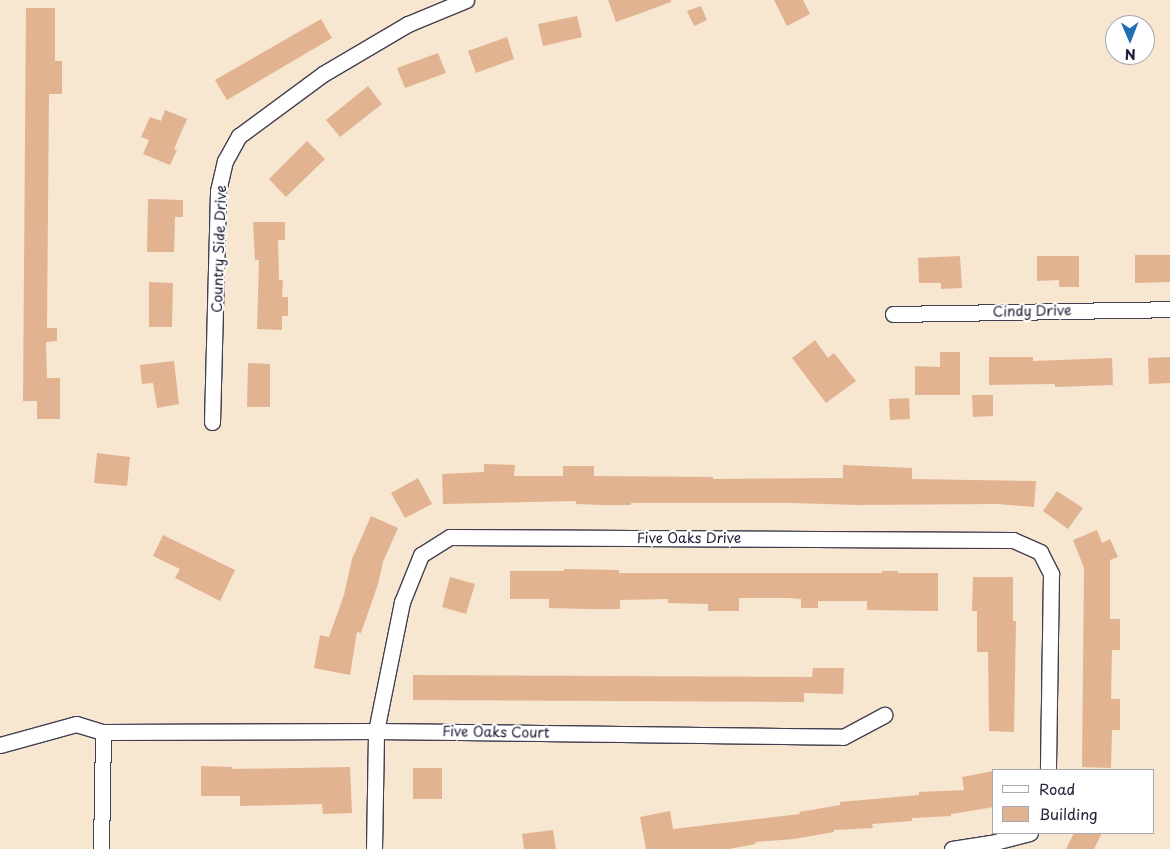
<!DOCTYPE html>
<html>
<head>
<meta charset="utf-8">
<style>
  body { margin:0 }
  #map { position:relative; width:1170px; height:849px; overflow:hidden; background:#f7e6d0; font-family:"Playpen Sans",sans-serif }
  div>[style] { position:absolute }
  .building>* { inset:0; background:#e2b391 }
  .roads { filter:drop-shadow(1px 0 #423f51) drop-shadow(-1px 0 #423f51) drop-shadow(0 1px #423f51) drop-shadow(0 -1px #423f51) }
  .minor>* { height:15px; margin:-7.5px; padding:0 7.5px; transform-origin:7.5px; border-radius:7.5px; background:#fff }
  span { translate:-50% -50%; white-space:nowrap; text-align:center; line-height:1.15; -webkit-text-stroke:4.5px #fff; paint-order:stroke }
  .street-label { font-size:14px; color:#22223b }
  .legend { position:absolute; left:992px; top:769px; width:162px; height:65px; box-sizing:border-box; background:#fff; border:1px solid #a7a7b1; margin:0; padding:6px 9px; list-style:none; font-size:15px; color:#22223b }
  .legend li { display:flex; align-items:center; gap:10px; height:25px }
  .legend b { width:25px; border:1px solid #a7a7b1 }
  .north { position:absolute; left:1105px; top:15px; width:50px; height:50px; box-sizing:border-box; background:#fff; border:1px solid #a7a7b1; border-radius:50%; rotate:179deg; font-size:14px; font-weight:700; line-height:20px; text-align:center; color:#22223b }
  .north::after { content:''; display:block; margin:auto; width:18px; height:22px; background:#1f6fb2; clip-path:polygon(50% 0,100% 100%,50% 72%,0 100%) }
</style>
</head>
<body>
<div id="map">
  <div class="building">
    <i style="clip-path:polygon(608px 0,671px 0,671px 2px,616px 22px)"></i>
    <i style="clip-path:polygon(774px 0,803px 0,810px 14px,787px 26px)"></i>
    <i style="clip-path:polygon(701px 6px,707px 20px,694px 26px,687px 11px)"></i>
    <i style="clip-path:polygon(26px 8px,55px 8px,55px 61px,62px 61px,62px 94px,49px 94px,47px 328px,57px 328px,57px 341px,46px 342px,47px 378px,60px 378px,60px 419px,37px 419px,37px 401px,23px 401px)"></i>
    <i style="clip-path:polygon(577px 16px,582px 37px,543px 46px,538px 24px)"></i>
    <i style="clip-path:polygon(321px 19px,332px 38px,227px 100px,215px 80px)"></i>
    <i style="clip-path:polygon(507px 37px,514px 59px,476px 73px,468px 51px)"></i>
    <i style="clip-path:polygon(438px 53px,446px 73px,405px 88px,397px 68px)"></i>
    <i style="clip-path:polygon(368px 86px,382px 104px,340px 137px,326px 120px)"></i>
    <i style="clip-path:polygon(165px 110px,187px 119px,174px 149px,177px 150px,170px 165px,143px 154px,149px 140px,141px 137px,150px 117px,161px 121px)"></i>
    <i style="clip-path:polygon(307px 141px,325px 159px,286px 197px,269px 179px)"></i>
    <i style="clip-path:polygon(148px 199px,183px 200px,183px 217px,175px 217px,174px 252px,147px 252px)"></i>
    <i style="clip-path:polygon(253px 222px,285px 222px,285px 240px,278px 240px,279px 280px,283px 280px,282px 297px,288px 297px,288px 316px,282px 316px,282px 330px,257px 329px,259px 260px,255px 260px)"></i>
    <i style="clip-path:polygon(1135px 255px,1170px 255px,1170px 282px,1135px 283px)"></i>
    <i style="clip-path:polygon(960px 256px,962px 288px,941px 289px,941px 283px,919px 283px,918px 258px)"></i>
    <i style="clip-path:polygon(1037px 256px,1079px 256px,1079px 287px,1059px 287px,1059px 280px,1037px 281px)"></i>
    <i style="clip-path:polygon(149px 282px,173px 283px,172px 327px,149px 327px)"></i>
    <i style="clip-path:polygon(815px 340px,828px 358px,834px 353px,856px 381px,826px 403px,792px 358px)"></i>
    <i style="clip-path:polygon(940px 352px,960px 352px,960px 395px,915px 395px,915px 366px,940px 367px)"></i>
    <i style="clip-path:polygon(989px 357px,1033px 357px,1033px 361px,1112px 358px,1113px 385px,1055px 387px,1055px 384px,989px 385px)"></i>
    <i style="clip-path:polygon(1170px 357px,1170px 383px,1149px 384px,1148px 358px)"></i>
    <i style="clip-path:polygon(174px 361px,179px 404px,157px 408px,153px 383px,142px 384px,140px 365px)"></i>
    <i style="clip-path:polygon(248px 363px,270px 364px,270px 407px,247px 407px)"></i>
    <i style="clip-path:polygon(972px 395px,993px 395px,993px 416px,973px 417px)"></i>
    <i style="clip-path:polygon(909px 398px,910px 419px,890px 420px,889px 399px)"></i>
    <i style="clip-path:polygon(97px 453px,130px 457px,127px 486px,94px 483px)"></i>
    <i style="clip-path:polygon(484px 464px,515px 465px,514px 476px,563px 476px,563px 466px,594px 466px,594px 476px,713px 477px,713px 479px,843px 478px,843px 465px,912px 468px,912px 479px,1036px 481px,1034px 507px,997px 504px,856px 505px,793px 503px,631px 503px,631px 505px,603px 505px,576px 504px,576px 501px,443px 504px,442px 474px,484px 472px)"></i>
    <i style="clip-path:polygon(418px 478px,432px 504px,405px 518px,391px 493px)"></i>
    <i style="clip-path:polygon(1057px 491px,1083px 508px,1068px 529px,1043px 511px)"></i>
    <i style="clip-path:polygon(371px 516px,398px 528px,383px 562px,378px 584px,361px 633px,357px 632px,350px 675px,314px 668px,320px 635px,329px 637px,344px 595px,352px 559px)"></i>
    <i style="clip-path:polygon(1097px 530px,1102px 543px,1110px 539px,1118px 557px,1110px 560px,1110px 619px,1120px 619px,1120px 650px,1112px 650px,1111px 699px,1120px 699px,1120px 730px,1112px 730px,1111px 768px,1082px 767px,1084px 568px,1073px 540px)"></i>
    <i style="clip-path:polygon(163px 535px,235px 570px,220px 601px,175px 578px,180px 569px,153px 556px)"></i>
    <i style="clip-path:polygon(564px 569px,619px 570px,619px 573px,882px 573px,882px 571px,898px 571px,898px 573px,938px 573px,938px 611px,867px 610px,867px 601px,818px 601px,818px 608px,801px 608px,801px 599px,787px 598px,739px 598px,739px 611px,708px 611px,708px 604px,668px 603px,668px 599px,620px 600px,620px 609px,589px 609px,549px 608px,549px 599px,510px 599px,510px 571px,564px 571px)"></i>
    <i style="clip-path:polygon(450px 577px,475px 584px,466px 614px,442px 607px)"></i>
    <i style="clip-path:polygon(973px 577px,1013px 577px,1013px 621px,1016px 621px,1014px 732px,989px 731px,988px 652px,977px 652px,977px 611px,972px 611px)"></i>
    <i style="clip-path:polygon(813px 668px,844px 668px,843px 694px,804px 693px,804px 702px,413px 700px,413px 675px,812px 677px)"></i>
    <i style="clip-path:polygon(201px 766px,232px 767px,232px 769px,350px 767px,352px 813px,323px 814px,322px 804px,240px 806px,240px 796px,201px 796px)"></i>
    <i style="clip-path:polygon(413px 768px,442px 768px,442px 799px,413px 799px)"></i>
    <i style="clip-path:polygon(994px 771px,994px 807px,951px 814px,951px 816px,912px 818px,912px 821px,872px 824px,873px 828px,834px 830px,834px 832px,794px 839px,755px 842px,756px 844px,729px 849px,646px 849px,640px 817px,670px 811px,673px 829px,800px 814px,799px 812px,840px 805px,840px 802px,919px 795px,919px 792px,964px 790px,962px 777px)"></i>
    <i style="clip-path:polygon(553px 830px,556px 849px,524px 849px,522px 834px)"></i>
    <i style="clip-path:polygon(1074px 833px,1102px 833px,1094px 849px,1066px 849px)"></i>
  </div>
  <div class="roads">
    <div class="minor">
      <i style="left:893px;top:314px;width:277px;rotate:-1deg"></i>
      <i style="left:212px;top:422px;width:231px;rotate:-88.5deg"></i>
      <i style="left:218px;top:191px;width:31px;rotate:-77deg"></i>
      <i style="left:225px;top:161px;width:29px;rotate:-61deg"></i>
      <i style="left:239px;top:136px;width:104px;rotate:-36.4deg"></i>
      <i style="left:323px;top:74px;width:99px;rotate:-30.5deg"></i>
      <i style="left:408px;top:24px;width:63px;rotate:-22.5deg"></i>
      <i style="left:0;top:745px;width:79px;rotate:-15.4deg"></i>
      <i style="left:76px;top:724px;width:28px;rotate:17deg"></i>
      <i style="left:103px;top:732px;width:273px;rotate:-0.2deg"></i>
      <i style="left:376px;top:731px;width:467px;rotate:0.7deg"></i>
      <i style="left:843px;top:737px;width:47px;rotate:-28.2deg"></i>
      <i style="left:101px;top:849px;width:117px;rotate:-89deg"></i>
      <i style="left:374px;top:849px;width:118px;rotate:-89deg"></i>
      <i style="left:376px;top:731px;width:132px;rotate:-78.6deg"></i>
      <i style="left:402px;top:602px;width:51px;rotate:-68deg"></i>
      <i style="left:421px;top:555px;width:34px;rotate:-32deg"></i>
      <i style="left:450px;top:537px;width:563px;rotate:0.31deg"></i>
      <i style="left:1013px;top:540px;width:30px;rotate:24deg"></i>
      <i style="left:1040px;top:552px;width:25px;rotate:63deg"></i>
      <i style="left:1051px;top:574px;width:196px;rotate:90.9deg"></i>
      <i style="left:952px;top:849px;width:39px;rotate:-9deg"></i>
      <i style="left:991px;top:843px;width:40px;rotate:-14.4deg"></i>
    </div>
  </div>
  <div class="street-label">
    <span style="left:219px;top:249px;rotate:-88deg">Country Side Drive</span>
    <span style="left:1032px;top:311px;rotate:-1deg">Cindy Drive</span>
    <span style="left:689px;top:538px">Five Oaks Drive</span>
    <span style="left:496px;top:732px;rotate:1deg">Five Oaks Court</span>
  </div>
  <ul class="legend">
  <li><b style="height:6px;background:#fff"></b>Road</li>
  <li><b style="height:14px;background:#e2b391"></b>Building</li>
  </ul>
  <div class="north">N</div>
</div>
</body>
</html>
